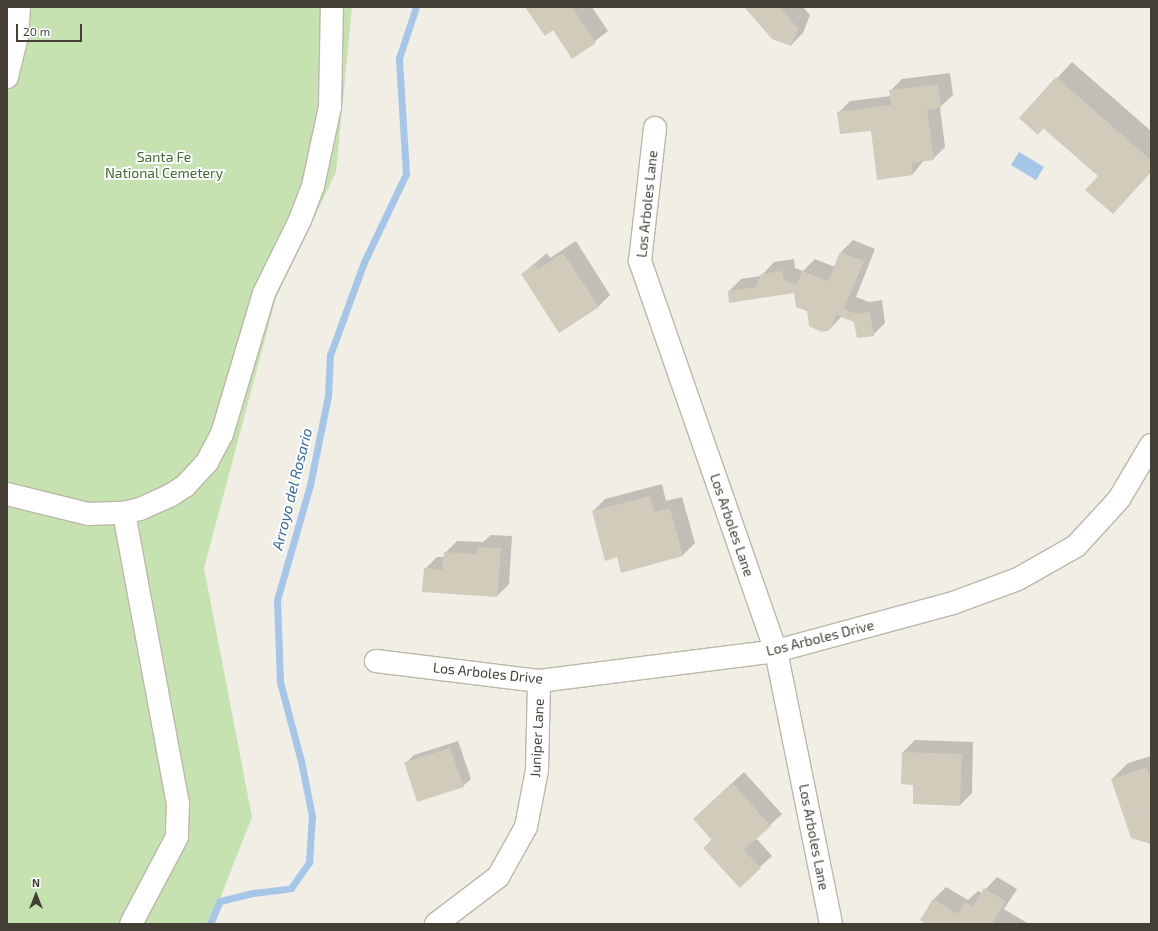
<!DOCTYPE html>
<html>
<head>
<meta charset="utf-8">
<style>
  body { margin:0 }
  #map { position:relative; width:1158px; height:931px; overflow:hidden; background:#f1eee5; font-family:"Exo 2",sans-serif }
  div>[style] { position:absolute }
  .green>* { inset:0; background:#c6e2b1 }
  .water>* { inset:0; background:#a6c6e9 }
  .shadow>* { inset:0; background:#0003 }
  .stream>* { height:7px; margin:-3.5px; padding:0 3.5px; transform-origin:3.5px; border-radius:3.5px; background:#a6c6e9 }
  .building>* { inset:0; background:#d1cbbc }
  .roads { filter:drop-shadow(1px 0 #bbb7a9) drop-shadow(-1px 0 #bbb7a9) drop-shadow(0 1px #bbb7a9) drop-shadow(0 -1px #bbb7a9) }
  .minor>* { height:22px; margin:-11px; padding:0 11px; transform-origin:11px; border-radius:11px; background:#fff }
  span { translate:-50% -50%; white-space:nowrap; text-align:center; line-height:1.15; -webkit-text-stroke:4px #fff; paint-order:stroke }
  .park-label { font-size:14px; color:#3f6e2e }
  .street-label { font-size:14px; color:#433f35 }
  .water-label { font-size:15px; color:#396ba4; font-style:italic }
  .frame { position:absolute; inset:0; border:8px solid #433f35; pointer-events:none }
  .north { position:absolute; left:16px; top:875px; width:40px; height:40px; -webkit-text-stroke:3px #fff; paint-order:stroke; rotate:0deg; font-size:11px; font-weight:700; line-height:16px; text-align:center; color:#433f35 }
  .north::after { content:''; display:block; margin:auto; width:14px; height:18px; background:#433f35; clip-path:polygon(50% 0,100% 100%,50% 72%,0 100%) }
  .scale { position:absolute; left:16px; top:24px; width:66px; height:18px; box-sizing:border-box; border:2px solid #433f35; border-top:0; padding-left:5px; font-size:12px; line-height:14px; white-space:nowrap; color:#433f35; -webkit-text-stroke:3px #fff; paint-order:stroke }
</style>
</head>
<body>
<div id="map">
  <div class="green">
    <i style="clip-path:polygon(7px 7px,352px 7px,336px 172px,276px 298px,204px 568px,252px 817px,210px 924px,7px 924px)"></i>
  </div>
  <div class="water">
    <i style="clip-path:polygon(1019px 152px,1044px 167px,1036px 180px,1011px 165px)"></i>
  </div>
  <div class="shadow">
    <i style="clip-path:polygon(527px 7px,592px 7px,608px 31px,573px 58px,553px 29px)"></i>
    <i style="clip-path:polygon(745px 7px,803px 7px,810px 15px,803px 33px,791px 45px)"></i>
    <i style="clip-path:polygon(1072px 62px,1151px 131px,1151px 172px,1113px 213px,1099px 176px,1044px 128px,1038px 133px,1020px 118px)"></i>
    <i style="clip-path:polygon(950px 73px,953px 95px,940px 107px,945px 147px,933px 159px,924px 160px,913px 174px,871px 130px,838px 113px,850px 101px,891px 96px,890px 91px,902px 79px)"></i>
    <i style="clip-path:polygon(853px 240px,875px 249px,856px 297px,869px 302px,882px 300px,885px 323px,873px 335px,855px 321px,842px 316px,830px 329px,808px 311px,794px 292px,729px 291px,741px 279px,761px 276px,774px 262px,794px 259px,795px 268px,803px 271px,815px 259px,835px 267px,841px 252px)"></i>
    <i style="clip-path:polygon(576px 241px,610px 295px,598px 307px,522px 274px,547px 253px,550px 258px)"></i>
    <i style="clip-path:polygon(662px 484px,666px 501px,682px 497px,695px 543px,683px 555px,617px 556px,593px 511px,605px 499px)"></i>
    <i style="clip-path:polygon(491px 535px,512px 536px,509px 584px,497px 596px,425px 569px,437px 557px,444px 557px,445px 553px,457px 541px,483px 542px)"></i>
    <i style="clip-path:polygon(915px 740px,973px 742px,972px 793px,960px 805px,914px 784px,903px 752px)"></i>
    <i style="clip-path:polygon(458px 741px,471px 779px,463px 786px,406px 763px,414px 755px)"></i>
    <i style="clip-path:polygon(1151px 756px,1151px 843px,1112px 779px,1128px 763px)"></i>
    <i style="clip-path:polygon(744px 772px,782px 814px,756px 838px,772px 856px,760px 867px,704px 848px,712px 839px,706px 807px)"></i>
    <i style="clip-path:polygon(997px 877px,1017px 889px,1004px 909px,1029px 924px,928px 924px,921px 920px,934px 899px,946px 887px,968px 900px,978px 891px,982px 893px)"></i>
  </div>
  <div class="stream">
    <i style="left:210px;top:924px;width:25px;rotate:-67deg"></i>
    <i style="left:220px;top:901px;width:34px;rotate:-14deg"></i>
    <i style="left:253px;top:893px;width:38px;rotate:-7deg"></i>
    <i style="left:291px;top:888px;width:32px;rotate:-55deg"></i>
    <i style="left:309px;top:862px;width:46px;rotate:-86.3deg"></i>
    <i style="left:312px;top:816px;width:56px;rotate:-101.3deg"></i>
    <i style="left:301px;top:761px;width:82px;rotate:-104.9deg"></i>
    <i style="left:280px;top:682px;width:82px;rotate:-92.1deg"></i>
    <i style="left:277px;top:600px;width:120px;rotate:-74deg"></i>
    <i style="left:310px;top:485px;width:91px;rotate:-78.6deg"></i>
    <i style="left:328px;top:396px;width:41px;rotate:-87.2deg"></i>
    <i style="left:330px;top:355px;width:99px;rotate:-69.9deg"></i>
    <i style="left:364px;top:262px;width:98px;rotate:-64.5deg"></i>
    <i style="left:406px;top:174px;width:116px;rotate:-93.5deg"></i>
    <i style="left:399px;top:58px;width:54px;rotate:-71.6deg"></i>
  </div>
  <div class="building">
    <i style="clip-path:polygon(525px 7px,572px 7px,596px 43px,572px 59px,553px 30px,545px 36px)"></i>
    <i style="clip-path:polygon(744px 7px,779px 7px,798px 28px,791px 46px,772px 39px)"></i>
    <i style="clip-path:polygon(1056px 77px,1151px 160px,1151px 172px,1113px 214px,1085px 190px,1098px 176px,1043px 128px,1038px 135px,1019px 118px)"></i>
    <i style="clip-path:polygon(938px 84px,941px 108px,927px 110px,934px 160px,912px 163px,913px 175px,877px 180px,871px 131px,840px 134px,837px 112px,891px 105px,889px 90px)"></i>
    <i style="clip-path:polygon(840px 252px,864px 261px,844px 309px,857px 314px,870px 312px,874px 336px,857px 338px,854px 322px,836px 315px,830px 330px,822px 332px,809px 326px,807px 311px,796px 307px,794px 293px,729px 303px,728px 291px,756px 287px,761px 274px,782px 271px,784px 280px,797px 285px,802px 271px,828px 281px)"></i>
    <i style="clip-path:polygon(563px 253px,599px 307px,559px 333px,521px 274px,535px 265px,538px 269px)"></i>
    <i style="clip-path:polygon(650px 496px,654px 512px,670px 508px,683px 556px,621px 573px,617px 557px,605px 561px,592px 511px)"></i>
    <i style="clip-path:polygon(478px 547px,501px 548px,497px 597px,422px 592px,424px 568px,442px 570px,444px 552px,477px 554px)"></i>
    <i style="clip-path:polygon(450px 748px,464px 787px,417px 802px,404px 762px)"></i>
    <i style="clip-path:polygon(902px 752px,962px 754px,960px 806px,913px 804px,913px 785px,901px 784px)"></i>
    <i style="clip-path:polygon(1147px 767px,1151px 778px,1151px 844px,1131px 838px,1111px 779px)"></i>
    <i style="clip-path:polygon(732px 783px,771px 826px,744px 850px,761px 868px,740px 888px,703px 848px,712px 840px,693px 819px)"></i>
    <i style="clip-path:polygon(984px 888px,1006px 901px,993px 922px,997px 924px,926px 924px,920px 920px,933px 899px,958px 914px,965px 902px,973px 906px)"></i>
  </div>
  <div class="roads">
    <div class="minor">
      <i style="left:7px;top:77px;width:42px;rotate:-76.3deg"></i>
      <i style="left:17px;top:36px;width:29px;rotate:-86deg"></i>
      <i style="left:655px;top:128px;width:134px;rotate:96.4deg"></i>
      <i style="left:640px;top:261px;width:413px;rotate:70.8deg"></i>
      <i style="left:776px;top:651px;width:278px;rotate:78.6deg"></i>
      <i style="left:7px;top:494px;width:83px;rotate:13.9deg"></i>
      <i style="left:88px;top:514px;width:36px;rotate:-2deg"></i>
      <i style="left:124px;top:513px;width:16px;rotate:-14deg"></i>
      <i style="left:140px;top:509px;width:34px;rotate:-24deg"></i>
      <i style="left:171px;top:495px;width:17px;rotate:-33deg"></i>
      <i style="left:185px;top:486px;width:33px;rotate:-47deg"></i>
      <i style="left:207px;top:462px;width:32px;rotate:-62deg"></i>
      <i style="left:222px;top:434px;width:147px;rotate:-73.4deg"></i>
      <i style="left:264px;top:293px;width:81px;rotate:-63.7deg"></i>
      <i style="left:300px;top:220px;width:36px;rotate:-69deg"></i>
      <i style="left:313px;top:186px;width:81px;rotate:-77.9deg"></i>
      <i style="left:330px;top:107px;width:100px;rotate:-88.9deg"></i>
      <i style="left:124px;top:513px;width:295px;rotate:79.5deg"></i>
      <i style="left:178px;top:803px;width:34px;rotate:92deg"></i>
      <i style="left:177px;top:837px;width:98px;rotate:117.9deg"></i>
      <i style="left:376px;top:661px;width:164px;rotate:7deg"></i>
      <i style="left:539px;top:681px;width:239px;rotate:-7.2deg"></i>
      <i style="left:776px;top:651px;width:183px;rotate:-15.2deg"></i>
      <i style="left:953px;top:603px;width:69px;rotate:-20.3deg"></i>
      <i style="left:1018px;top:579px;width:67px;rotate:-29.6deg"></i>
      <i style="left:1076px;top:546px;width:64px;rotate:-47.5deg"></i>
      <i style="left:1119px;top:499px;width:63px;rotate:-59.3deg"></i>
      <i style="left:436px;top:924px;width:78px;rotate:-37.2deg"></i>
      <i style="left:498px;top:877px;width:57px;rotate:-60.8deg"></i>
      <i style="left:526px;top:827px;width:58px;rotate:-79.1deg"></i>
      <i style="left:537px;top:770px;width:89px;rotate:-88.7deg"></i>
    </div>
  </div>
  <div class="park-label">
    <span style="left:164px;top:165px">Santa Fe<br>National Cemetery</span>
  </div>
  <div class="street-label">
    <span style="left:647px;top:204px;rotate:-84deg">Los Arboles Lane</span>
    <span style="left:732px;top:525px;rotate:71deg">Los Arboles Lane</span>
    <span style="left:820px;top:638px;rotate:-14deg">Los Arboles Drive</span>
    <span style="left:488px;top:673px;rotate:6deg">Los Arboles Drive</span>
    <span style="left:537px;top:738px;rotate:-87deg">Juniper Lane</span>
    <span style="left:814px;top:837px;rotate:79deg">Los Arboles Lane</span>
  </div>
  <div class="water-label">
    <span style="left:292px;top:489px;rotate:-76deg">Arroyo del Rosario</span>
  </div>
  <div class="frame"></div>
  <div class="north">N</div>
  <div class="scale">20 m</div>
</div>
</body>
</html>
